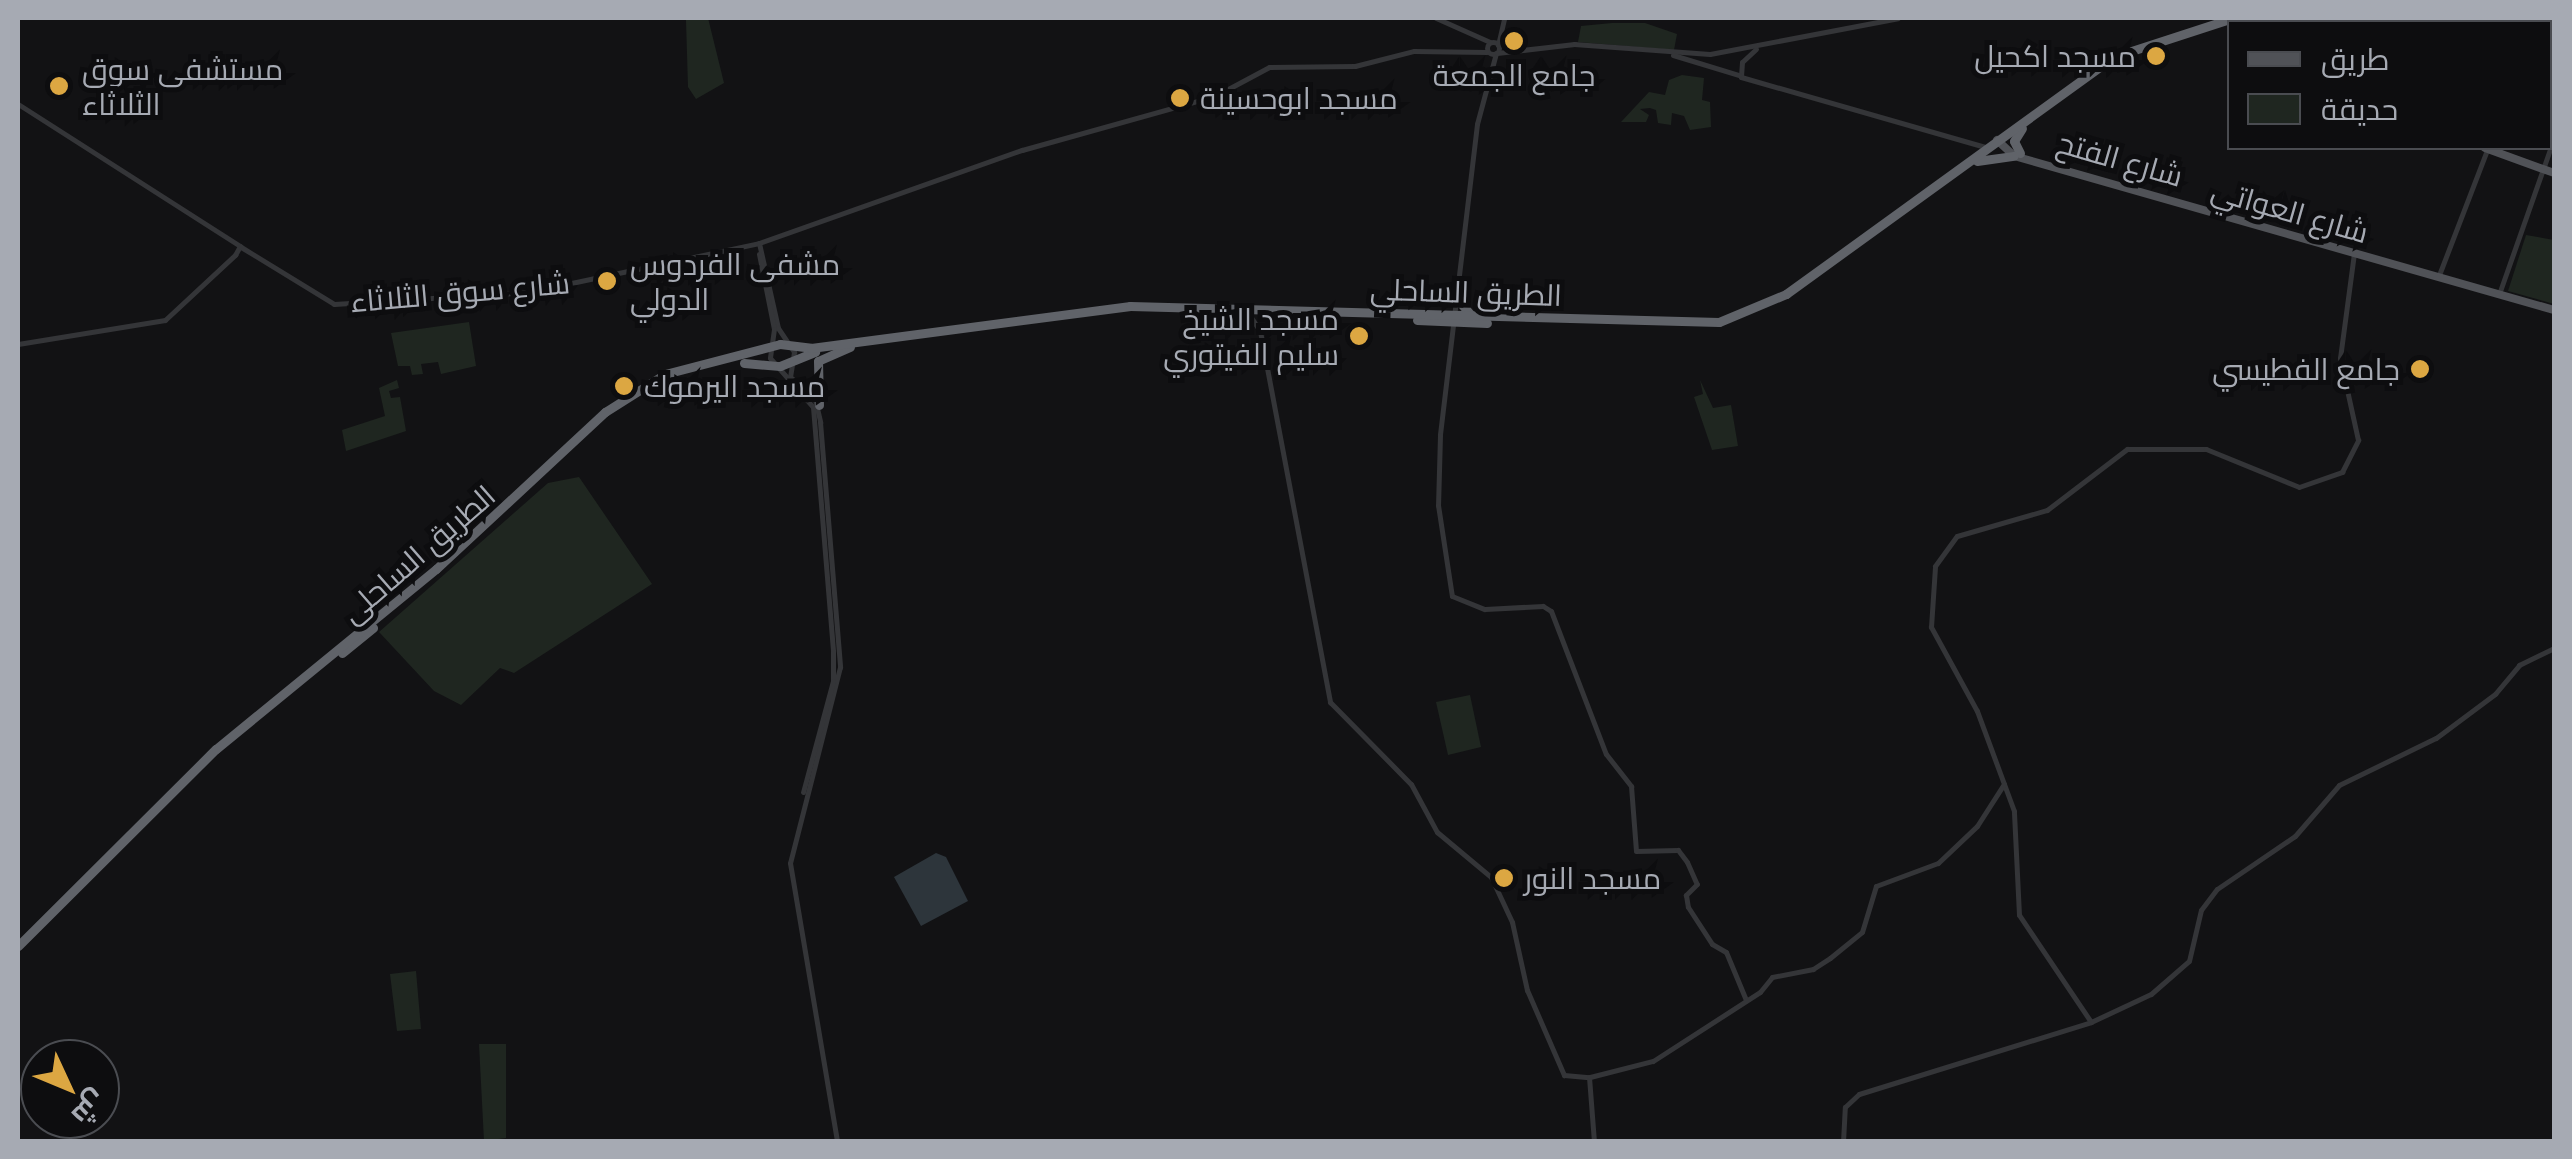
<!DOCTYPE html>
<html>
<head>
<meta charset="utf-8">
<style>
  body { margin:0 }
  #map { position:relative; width:2572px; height:1159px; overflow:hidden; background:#121214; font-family:"Noto Sans",Cairo,sans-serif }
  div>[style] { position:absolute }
  .green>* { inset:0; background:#1f2620 }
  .water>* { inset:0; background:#2d353b }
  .minor>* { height:5px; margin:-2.5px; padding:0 2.5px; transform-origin:2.5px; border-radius:2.5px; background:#343538 }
  .minor>.ring { margin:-2.5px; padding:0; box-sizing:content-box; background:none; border:5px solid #343538; border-radius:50% }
  .major>* { height:8px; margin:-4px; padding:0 4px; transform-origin:4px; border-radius:4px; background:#505257 }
  .highway>* { height:9px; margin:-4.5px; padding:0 4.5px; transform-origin:4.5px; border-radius:4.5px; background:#606369 }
  .dots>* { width:28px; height:28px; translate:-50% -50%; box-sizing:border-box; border:5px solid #0d0d0f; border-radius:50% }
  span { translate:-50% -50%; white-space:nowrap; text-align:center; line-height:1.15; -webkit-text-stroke:10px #0d0d0f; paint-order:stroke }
  .poi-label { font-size:30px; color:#a6aab3 }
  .right { translate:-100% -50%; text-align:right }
  .left { translate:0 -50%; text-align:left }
  .street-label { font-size:30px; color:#a6aab3 }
  .frame { position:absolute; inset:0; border:20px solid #a6aab3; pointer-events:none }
  .legend { position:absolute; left:2227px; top:20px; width:325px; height:130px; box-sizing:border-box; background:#0d0d0f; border:2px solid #4a4c51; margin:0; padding:12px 18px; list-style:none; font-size:30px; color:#a6aab3 }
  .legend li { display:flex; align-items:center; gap:20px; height:50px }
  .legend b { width:50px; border:2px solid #4a4c51 }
  .north { position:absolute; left:20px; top:1039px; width:100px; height:100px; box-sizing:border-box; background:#0d0d0f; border:2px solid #4a4c51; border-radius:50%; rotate:134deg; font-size:28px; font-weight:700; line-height:40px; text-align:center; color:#a6aab3 }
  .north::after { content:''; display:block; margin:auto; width:35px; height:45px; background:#dca742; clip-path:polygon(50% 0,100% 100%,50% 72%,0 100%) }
</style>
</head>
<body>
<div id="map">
  <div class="green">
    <i style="clip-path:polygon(708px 18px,724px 83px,696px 99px,688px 87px,686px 20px)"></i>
    <i style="clip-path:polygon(1612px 23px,1645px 23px,1677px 34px,1674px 50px,1578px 42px,1581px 26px)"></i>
    <i style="clip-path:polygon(1682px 75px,1704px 78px,1702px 100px,1710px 102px,1711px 127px,1690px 130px,1684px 116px,1672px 113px,1671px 125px,1658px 123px,1656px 110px,1650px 108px,1640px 109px,1649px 115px,1646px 122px,1621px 122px,1649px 92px,1665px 95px,1669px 80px)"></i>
    <i style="clip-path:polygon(2526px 235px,2554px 240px,2554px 304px,2508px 291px)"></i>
    <i style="clip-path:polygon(469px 322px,476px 366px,441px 374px,438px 362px,421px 364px,423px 374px,412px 375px,410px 366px,398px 366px,391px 333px)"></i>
    <i style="clip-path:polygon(397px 380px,399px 388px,389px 391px,391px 398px,400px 397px,406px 431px,346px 451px,342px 430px,385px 416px,379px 388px)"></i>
    <i style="clip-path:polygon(1700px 380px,1713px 408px,1731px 405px,1738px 446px,1712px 450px,1694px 397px,1703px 394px)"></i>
    <i style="clip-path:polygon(579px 477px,652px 584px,514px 673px,500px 668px,461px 705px,434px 691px,379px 632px,548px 483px)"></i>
    <i style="clip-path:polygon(1470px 695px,1481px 747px,1448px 755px,1436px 702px)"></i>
    <i style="clip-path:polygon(416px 971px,421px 1029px,397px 1031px,390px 974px)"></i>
    <i style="clip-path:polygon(479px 1044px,506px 1044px,506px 1138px,484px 1141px)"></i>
  </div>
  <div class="water">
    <i style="clip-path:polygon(936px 853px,946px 857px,968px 901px,921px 926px,894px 877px)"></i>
  </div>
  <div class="minor">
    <i style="left:1436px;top:18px;width:59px;rotate:24deg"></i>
    <i style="left:2473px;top:18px;width:4px;rotate:76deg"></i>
    <i class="ring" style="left:1487px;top:42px;width:7px;height:7px"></i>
    <i style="left:1498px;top:45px;width:28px;rotate:-77deg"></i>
    <i style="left:1756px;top:49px;width:19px;rotate:137deg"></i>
    <i style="left:1742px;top:62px;width:15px;rotate:94deg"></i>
    <i style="left:1741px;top:77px;width:254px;rotate:16deg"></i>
    <i style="left:1496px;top:53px;width:73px;rotate:105deg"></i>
    <i style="left:1477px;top:124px;width:313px;rotate:96.8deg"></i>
    <i style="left:1440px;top:435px;width:70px;rotate:91.6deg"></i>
    <i style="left:1438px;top:505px;width:92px;rotate:81.3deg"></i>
    <i style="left:1452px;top:596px;width:35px;rotate:22deg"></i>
    <i style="left:1485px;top:609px;width:58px;rotate:-3deg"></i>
    <i style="left:1543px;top:606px;width:9px;rotate:32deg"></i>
    <i style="left:1551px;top:611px;width:153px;rotate:69deg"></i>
    <i style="left:1606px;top:754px;width:41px;rotate:52deg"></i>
    <i style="left:1631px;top:786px;width:65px;rotate:85.6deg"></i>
    <i style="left:1636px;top:851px;width:42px;rotate:-1.4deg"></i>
    <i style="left:1678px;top:850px;width:15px;rotate:53deg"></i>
    <i style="left:1687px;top:862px;width:24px;rotate:66deg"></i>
    <i style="left:1697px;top:884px;width:16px;rotate:135deg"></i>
    <i style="left:1686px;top:895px;width:12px;rotate:81deg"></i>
    <i style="left:1688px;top:907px;width:44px;rotate:57deg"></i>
    <i style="left:1712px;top:944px;width:16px;rotate:30deg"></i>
    <i style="left:1726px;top:952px;width:52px;rotate:67.4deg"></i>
    <i style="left:1497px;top:53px;width:78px;rotate:-6.7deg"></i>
    <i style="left:1574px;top:44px;width:136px;rotate:4.2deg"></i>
    <i style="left:1710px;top:54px;width:191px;rotate:-10.8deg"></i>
    <i style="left:1673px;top:55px;width:69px;rotate:16.9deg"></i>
    <i style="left:18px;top:104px;width:264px;rotate:32.6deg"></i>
    <i style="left:240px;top:246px;width:10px;rotate:119deg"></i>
    <i style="left:759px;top:243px;width:87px;rotate:77.4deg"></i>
    <i style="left:778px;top:328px;width:29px;rotate:56deg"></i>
    <i style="left:794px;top:352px;width:25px;rotate:99deg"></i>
    <i style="left:790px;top:377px;width:30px;rotate:37deg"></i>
    <i style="left:814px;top:395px;width:28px;rotate:77deg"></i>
    <i style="left:820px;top:422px;width:246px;rotate:85.3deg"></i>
    <i style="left:840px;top:667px;width:202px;rotate:104.3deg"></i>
    <i style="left:790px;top:863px;width:283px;rotate:80.4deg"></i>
    <i style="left:241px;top:247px;width:109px;rotate:31.5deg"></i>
    <i style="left:334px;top:304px;width:195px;rotate:-3.5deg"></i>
    <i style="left:529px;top:292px;width:235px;rotate:-12deg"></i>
    <i style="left:759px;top:243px;width:279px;rotate:-19.5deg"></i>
    <i style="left:1022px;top:150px;width:200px;rotate:-15.6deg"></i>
    <i style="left:1215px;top:96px;width:61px;rotate:-28.2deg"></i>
    <i style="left:1269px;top:67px;width:86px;rotate:-0.7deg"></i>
    <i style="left:1355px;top:66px;width:61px;rotate:-14.3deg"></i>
    <i style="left:1414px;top:51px;width:73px;rotate:0.8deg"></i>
    <i style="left:759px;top:254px;width:76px;rotate:78.7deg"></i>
    <i style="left:774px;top:329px;width:29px;rotate:98deg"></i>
    <i style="left:770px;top:358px;width:65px;rotate:48.7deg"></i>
    <i style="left:813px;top:407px;width:245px;rotate:85.3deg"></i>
    <i style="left:833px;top:651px;width:30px;rotate:90deg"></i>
    <i style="left:833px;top:681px;width:115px;rotate:105.1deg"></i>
    <i style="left:2439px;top:275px;width:134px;rotate:-69deg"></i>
    <i style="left:2499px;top:294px;width:165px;rotate:-70.6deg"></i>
    <i style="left:1248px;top:313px;width:22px;rotate:56deg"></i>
    <i style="left:1260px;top:331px;width:378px;rotate:79.3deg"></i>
    <i style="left:1330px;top:702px;width:115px;rotate:45.4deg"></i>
    <i style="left:1411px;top:784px;width:55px;rotate:61.6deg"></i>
    <i style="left:1437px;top:832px;width:70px;rotate:39.8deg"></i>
    <i style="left:1491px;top:877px;width:50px;rotate:65deg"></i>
    <i style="left:1512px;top:922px;width:70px;rotate:77.6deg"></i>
    <i style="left:1527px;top:990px;width:93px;rotate:66.5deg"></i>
    <i style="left:1564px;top:1075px;width:25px;rotate:5deg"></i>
    <i style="left:1589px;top:1077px;width:65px;rotate:85.6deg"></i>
    <i style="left:18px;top:344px;width:149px;rotate:-9.3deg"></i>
    <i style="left:165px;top:320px;width:96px;rotate:-42.9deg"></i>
    <i style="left:2091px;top:1022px;width:129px;rotate:-123.9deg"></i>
    <i style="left:2019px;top:915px;width:104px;rotate:-92.8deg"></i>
    <i style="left:2014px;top:811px;width:107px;rotate:-110.3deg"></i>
    <i style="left:1977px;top:711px;width:96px;rotate:-118.7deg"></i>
    <i style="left:1931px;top:627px;width:61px;rotate:-86.2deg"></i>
    <i style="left:1935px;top:566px;width:37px;rotate:-54deg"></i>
    <i style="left:1957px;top:536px;width:94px;rotate:-16.1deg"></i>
    <i style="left:2047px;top:510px;width:101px;rotate:-37.3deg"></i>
    <i style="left:2127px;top:449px;width:79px"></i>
    <i style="left:2206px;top:449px;width:100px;rotate:22.2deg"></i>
    <i style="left:2299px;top:487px;width:46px;rotate:-19.2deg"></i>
    <i style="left:2342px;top:472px;width:36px;rotate:-63deg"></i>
    <i style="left:2358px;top:440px;width:84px;rotate:-102.4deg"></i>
    <i style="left:2340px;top:358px;width:106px;rotate:-82.4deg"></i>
    <i style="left:1590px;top:1077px;width:65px;rotate:-14.3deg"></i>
    <i style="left:1653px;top:1061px;width:127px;rotate:-32.8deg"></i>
    <i style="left:1760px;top:992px;width:19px;rotate:-51deg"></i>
    <i style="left:1772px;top:977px;width:42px;rotate:-11deg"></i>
    <i style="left:1813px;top:969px;width:20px;rotate:-33deg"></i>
    <i style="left:1830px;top:958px;width:41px;rotate:-39.1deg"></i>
    <i style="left:1862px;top:932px;width:48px;rotate:-73.1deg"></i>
    <i style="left:1876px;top:886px;width:66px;rotate:-20.4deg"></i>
    <i style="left:1938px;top:863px;width:54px;rotate:-43.5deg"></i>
    <i style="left:1977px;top:826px;width:50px;rotate:-57.3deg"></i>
    <i style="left:1843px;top:1142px;width:35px;rotate:-87deg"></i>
    <i style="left:1845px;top:1107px;width:19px;rotate:-43deg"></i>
    <i style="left:1859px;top:1094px;width:243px;rotate:-17.2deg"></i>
    <i style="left:2091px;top:1022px;width:66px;rotate:-25deg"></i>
    <i style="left:2151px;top:994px;width:50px;rotate:-41deg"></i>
    <i style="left:2189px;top:961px;width:52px;rotate:-76.8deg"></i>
    <i style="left:2201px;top:910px;width:26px;rotate:-53deg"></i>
    <i style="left:2217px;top:889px;width:94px;rotate:-34.2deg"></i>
    <i style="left:2295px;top:836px;width:67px;rotate:-49.2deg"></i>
    <i style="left:2339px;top:785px;width:108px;rotate:-25.9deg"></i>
    <i style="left:2436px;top:738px;width:74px;rotate:-36.7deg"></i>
    <i style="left:2495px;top:694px;width:38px;rotate:-50deg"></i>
    <i style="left:2519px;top:665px;width:39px;rotate:-26deg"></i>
  </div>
  <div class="major">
    <i style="left:1997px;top:140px;width:23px;rotate:43deg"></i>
    <i style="left:2014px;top:156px;width:562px;rotate:15.92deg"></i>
    <i style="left:2485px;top:148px;width:73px;rotate:19.9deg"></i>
  </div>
  <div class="highway">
    <i style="left:2231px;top:22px;width:19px;rotate:-12deg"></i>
    <i style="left:2020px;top:153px;width:13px;rotate:-117deg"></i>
    <i style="left:2014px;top:141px;width:15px;rotate:-58deg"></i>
    <i style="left:1977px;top:161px;width:37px;rotate:-8deg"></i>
    <i style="left:1460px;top:302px;width:17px;rotate:50deg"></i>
    <i style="left:1417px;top:320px;width:70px;rotate:2.5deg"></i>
    <i style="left:744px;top:363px;width:36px;rotate:5deg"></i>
    <i style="left:780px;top:366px;width:38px;rotate:-22deg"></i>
    <i style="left:819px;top:405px;width:44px;rotate:-91.3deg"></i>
    <i style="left:818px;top:361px;width:35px;rotate:-24deg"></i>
    <i style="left:342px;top:653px;width:40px;rotate:-39deg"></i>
    <i style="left:18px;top:946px;width:279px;rotate:-44.9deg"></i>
    <i style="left:216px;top:749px;width:284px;rotate:-39.3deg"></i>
    <i style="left:436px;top:569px;width:231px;rotate:-42.9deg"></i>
    <i style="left:605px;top:412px;width:71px;rotate:-32.3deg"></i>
    <i style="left:665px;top:374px;width:119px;rotate:-14.6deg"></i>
    <i style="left:780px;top:344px;width:31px;rotate:7deg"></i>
    <i style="left:811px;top:348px;width:322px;rotate:-7.5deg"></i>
    <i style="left:1130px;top:306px;width:589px;rotate:1.56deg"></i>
    <i style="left:1719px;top:322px;width:73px;rotate:-22.7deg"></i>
    <i style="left:1786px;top:294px;width:404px;rotate:-35.9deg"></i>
    <i style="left:2113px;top:57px;width:126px;rotate:-18deg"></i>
  </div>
  <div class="dots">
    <i style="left:1514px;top:41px;background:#dca742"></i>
    <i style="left:2156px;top:56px;background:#dca742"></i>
    <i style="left:59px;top:86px;background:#dca742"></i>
    <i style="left:1180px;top:98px;background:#dca742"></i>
    <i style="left:607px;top:281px;background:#dca742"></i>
    <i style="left:1359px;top:336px;background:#dca742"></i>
    <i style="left:2420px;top:369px;background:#dca742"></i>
    <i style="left:624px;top:386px;background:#dca742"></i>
    <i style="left:1504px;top:878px;background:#dca742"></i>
  </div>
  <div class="poi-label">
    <span class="right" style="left:2136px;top:56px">مسجد اكحيل</span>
    <span class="left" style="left:82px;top:86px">مستشفى سوق<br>الثلاثاء</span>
    <span style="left:1514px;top:75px">جامع الجمعة</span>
    <span class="left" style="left:1200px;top:98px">مسجد ابوحسينة</span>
    <span class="left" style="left:630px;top:281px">مشفى الفردوس<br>الدولي</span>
    <span class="right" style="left:1339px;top:336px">مسجد الشيخ<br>سليم الفيتوري</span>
    <span class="right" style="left:2400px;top:369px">جامع الفطيسي</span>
    <span class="left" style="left:644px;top:386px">مسجد اليرموك</span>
    <span class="left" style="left:1524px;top:878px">مسجد النور</span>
  </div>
  <div class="street-label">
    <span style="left:2120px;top:159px;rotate:16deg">شارع الفتح</span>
    <span style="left:2290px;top:211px;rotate:16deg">شارع العواتي</span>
    <span style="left:460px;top:292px;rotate:-5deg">شارع سوق الثلاثاء</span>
    <span style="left:1466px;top:292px;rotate:2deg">الطريق الساحلي</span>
    <span style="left:418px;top:554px;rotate:-41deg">الطريق الساحلى</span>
  </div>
  <div class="frame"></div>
  <ul class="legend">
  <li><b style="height:12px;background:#505257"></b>طريق</li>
  <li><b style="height:28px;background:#1f2620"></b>حديقة</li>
  </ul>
  <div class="north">ش</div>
</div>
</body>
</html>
